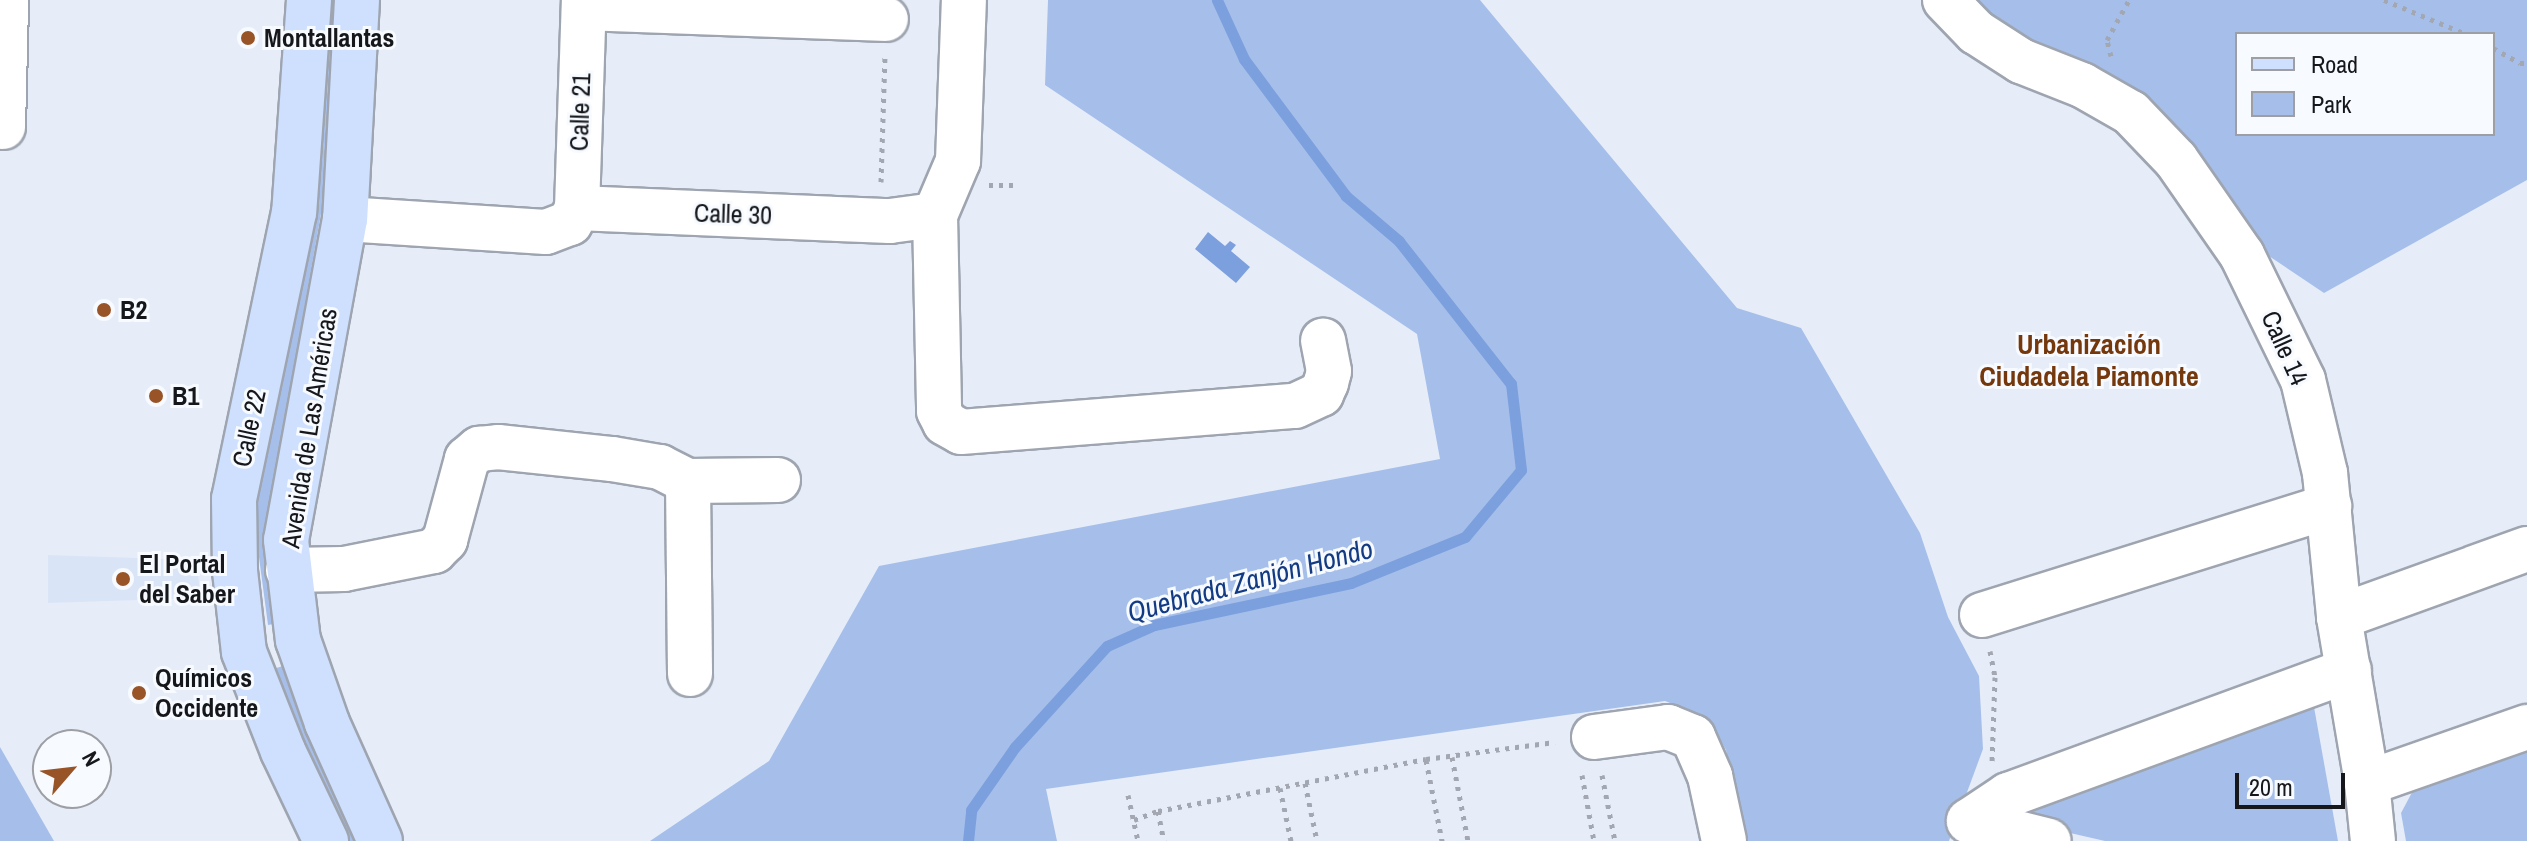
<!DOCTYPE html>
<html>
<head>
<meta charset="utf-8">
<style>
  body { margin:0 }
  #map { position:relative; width:2527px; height:841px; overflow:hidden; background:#e6edf9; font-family:"Archivo Narrow",sans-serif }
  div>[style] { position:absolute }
  .built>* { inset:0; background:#d9e4f7 }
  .green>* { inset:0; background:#a6bfea }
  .water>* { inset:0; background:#7c9fdd }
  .stream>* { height:11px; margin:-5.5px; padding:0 5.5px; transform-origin:5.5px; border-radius:5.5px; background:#7c9fdd }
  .path>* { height:5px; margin-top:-2.5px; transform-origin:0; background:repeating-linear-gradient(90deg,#a2a7b1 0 4px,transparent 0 10px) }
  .roads { filter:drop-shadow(2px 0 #9ea5b0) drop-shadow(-2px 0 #9ea5b0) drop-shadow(0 2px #9ea5b0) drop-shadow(0 -2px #9ea5b0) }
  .minor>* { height:44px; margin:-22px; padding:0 22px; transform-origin:22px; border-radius:22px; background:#fff }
  .major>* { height:44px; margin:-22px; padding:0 22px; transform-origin:22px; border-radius:22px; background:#cee0fd }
  .dots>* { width:22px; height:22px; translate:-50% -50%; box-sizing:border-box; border:4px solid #f7faff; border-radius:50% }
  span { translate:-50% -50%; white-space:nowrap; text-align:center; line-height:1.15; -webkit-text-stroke:6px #f7faff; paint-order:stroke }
  .poi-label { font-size:26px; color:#15171b; font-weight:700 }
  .left { translate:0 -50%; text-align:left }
  .street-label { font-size:26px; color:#15171b }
  .neighbourhood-label { font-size:28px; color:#75380c; font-weight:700 }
  .water-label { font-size:28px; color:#133b83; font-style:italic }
  .legend { position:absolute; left:2235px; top:32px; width:260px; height:104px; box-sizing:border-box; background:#f7faff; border:2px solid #9d9fa4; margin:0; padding:10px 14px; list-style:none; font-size:24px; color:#15171b }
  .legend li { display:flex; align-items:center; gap:16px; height:40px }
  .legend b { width:40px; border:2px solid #9d9fa4 }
  .north { position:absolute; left:32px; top:729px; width:80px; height:80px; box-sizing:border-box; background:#f7faff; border:2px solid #9d9fa4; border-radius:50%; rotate:62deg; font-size:22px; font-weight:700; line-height:32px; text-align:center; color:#15171b }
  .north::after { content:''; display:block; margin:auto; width:28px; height:36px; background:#985427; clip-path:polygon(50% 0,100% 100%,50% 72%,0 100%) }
  .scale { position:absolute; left:2235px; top:773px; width:110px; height:36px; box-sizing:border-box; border:4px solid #15171b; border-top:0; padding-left:10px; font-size:24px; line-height:28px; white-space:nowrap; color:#15171b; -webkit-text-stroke:6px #f7faff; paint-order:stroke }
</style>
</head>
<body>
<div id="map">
  <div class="built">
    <i style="clip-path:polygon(48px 555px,197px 560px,200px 598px,48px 603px)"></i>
  </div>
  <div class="green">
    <i style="clip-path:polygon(1048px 0,1480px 0,1737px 308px,1801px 328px,1920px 533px,1948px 617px,1979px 676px,1983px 749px,1949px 841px,1744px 841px,1726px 750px,1708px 718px,1665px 701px,1046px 789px,1057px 841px,650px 841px,769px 761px,879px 566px,1440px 459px,1417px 334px,1045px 85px)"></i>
    <i style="clip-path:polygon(evenodd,1973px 0,2527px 0,2527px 180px,2324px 293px,2251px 244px,1973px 0,2237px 34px,2493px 34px,2493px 134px,2237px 134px,2237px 34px)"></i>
    <i style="clip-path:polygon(327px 1px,342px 2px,324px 197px,269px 506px,279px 623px,268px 625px,252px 505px)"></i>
    <i style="clip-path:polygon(287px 665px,317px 758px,357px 841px,344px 841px,306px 762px,276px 668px)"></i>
    <i style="clip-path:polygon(2298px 702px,2314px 707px,2338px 841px,2105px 841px,2000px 817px)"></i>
    <i style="clip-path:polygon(2527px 743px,2527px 841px,2406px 841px,2401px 813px,2416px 785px)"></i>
    <i style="clip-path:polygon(0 747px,54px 841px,0 841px)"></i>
  </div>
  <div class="water">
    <i style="clip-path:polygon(1208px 232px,1225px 246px,1230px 241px,1236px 245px,1231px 251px,1250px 267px,1236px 283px,1195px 249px)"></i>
  </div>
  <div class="stream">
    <i style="left:968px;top:841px;width:31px;rotate:-84deg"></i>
    <i style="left:971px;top:810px;width:77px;rotate:-55.1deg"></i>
    <i style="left:1015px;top:747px;width:137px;rotate:-47.7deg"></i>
    <i style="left:1107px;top:646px;width:51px;rotate:-24.1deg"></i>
    <i style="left:1154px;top:625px;width:201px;rotate:-12deg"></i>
    <i style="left:1351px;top:583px;width:123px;rotate:-22deg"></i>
    <i style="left:1465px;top:537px;width:87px;rotate:-50.1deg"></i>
    <i style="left:1521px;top:470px;width:87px;rotate:-96.6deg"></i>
    <i style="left:1511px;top:384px;width:182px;rotate:-128.1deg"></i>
    <i style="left:1399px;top:241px;width:70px;rotate:-139.7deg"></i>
    <i style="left:1346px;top:196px;width:171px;rotate:-126.7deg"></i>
    <i style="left:1244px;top:59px;width:65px;rotate:-114.6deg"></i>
  </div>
  <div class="path">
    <i style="left:2384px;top:0;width:89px;rotate:22.5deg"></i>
    <i style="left:2493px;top:48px;width:31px;rotate:29deg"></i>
    <i style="left:2520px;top:63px;width:7px"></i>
    <i style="left:2111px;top:56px;width:16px;rotate:-104deg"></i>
    <i style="left:2107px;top:40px;width:46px;rotate:-61.2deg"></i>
    <i style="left:881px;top:182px;width:126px;rotate:-88.2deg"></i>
    <i style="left:989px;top:185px;width:30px"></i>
    <i style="left:1990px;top:651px;width:26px;rotate:79deg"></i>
    <i style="left:1995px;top:677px;width:84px;rotate:92deg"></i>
    <i style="left:1452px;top:757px;width:86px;rotate:79.2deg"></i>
    <i style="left:1426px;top:760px;width:83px;rotate:78.8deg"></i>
    <i style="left:1582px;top:775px;width:67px;rotate:79.7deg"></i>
    <i style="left:1602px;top:775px;width:67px;rotate:78.9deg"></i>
    <i style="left:1305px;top:783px;width:59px;rotate:78.3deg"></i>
    <i style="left:1280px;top:788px;width:54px;rotate:78.3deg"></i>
    <i style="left:1128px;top:795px;width:47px;rotate:77.7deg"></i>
    <i style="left:1158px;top:811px;width:31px;rotate:79deg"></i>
    <i style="left:1134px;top:820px;width:26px;rotate:-21deg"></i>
    <i style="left:1158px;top:811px;width:273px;rotate:-11deg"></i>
    <i style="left:1426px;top:759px;width:130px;rotate:-7.5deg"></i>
  </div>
  <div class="roads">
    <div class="minor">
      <i style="left:1945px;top:0;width:45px;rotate:45.9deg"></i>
      <i style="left:1976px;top:32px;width:54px;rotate:32.8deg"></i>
      <i style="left:2021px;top:61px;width:66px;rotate:21.5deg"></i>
      <i style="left:2082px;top:85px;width:56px;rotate:29.7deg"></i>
      <i style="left:2131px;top:113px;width:65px;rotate:46.2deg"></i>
      <i style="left:2176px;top:160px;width:116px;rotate:55.2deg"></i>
      <i style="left:2242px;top:255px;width:139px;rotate:64deg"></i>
      <i style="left:2303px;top:380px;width:96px;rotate:76.7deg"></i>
      <i style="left:2325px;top:473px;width:145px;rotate:84.4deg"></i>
      <i style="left:2339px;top:617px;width:168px;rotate:80.4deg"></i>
      <i style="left:2367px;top:783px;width:58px;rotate:84.1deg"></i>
      <i style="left:584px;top:8px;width:302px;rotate:2.1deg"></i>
      <i style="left:3px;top:127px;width:127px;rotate:-88.6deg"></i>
      <i style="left:577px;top:208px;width:313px;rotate:2.4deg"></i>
      <i style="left:890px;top:221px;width:45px;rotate:-7.6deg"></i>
      <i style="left:935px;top:215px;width:196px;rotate:88.8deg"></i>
      <i style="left:939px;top:411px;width:13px;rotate:63deg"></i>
      <i style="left:945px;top:423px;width:18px;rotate:29deg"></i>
      <i style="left:961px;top:432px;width:335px;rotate:-4.5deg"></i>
      <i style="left:1295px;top:406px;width:29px;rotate:-25deg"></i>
      <i style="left:1321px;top:394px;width:12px;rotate:-66deg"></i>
      <i style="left:1326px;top:383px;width:12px;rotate:-76deg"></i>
      <i style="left:1329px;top:371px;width:31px;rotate:-101deg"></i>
      <i style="left:935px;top:215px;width:59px;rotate:-66.9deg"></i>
      <i style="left:958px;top:161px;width:161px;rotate:-87.9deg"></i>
      <i style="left:345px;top:219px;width:201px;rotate:3.7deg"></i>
      <i style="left:546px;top:232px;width:26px;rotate:-21deg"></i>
      <i style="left:570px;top:223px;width:17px;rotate:-65deg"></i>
      <i style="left:577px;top:208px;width:208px;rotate:-88.1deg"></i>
      <i style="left:688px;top:481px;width:193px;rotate:89.4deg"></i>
      <i style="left:288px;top:570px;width:56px;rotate:-1deg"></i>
      <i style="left:344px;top:569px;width:92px;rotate:-11.3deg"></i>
      <i style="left:434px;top:551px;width:16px;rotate:-45deg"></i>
      <i style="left:445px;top:540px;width:84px;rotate:-74.8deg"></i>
      <i style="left:467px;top:459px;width:16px;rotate:-40deg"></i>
      <i style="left:479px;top:449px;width:19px;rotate:-6deg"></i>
      <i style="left:498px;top:447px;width:115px;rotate:6deg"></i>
      <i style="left:612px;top:459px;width:49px;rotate:9.5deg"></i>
      <i style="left:660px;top:467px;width:31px;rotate:27deg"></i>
      <i style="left:688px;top:481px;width:90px;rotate:-0.6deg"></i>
      <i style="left:1982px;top:615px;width:364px;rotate:-17.4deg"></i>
      <i style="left:2339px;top:617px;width:200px;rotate:-19.9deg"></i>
      <i style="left:1594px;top:737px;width:75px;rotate:-7.7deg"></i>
      <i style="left:1668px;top:727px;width:27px;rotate:22deg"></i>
      <i style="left:1693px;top:737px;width:43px;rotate:66.4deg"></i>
      <i style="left:1710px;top:776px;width:66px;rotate:77.8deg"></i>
      <i style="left:2367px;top:783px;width:170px;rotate:-19.3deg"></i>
      <i style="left:1969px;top:821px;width:47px;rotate:-33.7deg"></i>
      <i style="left:2008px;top:795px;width:363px;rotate:-20.1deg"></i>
      <i style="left:1969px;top:821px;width:82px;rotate:14deg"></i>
    </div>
    <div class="major">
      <i style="left:309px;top:0;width:213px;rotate:94deg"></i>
      <i style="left:294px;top:212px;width:293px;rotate:101.8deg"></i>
      <i style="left:234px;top:499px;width:72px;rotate:89.2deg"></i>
      <i style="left:235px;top:571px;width:81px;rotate:83.7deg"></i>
      <i style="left:244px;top:652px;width:106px;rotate:68.5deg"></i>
      <i style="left:283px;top:751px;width:100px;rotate:64.5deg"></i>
      <i style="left:357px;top:0;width:219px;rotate:93.1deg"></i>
      <i style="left:345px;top:219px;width:326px;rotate:100.4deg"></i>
      <i style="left:286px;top:540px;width:101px;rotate:83.2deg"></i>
      <i style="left:298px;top:640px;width:88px;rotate:70.7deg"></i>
      <i style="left:327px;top:723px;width:129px;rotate:65.8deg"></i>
    </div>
  </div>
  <div class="dots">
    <i style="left:248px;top:38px;background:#985427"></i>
    <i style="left:104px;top:310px;background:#985427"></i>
    <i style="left:156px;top:396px;background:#985427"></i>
    <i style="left:123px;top:579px;background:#985427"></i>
    <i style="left:139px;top:693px;background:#985427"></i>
  </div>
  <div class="poi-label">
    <span class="left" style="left:264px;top:38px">Montallantas</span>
    <span class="left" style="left:120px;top:310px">B2</span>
    <span class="left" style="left:172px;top:396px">B1</span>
    <span class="left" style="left:139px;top:579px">El Portal<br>del Saber</span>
    <span class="left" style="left:155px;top:693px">Químicos<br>Occidente</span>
  </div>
  <div class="street-label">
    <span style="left:580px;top:112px;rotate:-88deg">Calle 21</span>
    <span style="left:733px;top:214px;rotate:2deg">Calle 30</span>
    <span style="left:2285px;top:348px;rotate:66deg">Calle 14</span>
    <span style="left:249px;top:428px;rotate:-78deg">Calle 22</span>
    <span style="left:309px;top:428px;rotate:-81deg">Avenida de Las Américas</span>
  </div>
  <div class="neighbourhood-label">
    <span style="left:2089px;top:360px">Urbanización<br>Ciudadela Piamonte</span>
  </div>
  <div class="water-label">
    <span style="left:1250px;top:580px;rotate:-15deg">Quebrada Zanjón Hondo</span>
  </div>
  <ul class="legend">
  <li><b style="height:10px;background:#cee0fd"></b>Road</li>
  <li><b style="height:22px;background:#a6bfea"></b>Park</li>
  </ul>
  <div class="north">N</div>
  <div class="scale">20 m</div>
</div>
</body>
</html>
